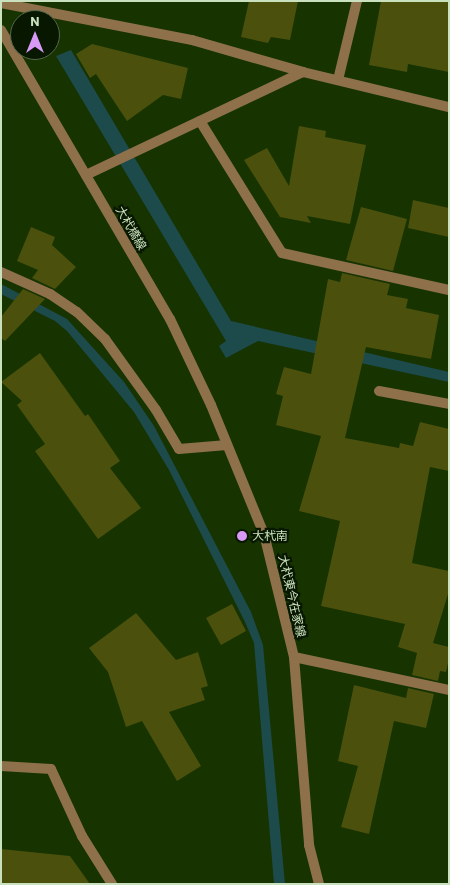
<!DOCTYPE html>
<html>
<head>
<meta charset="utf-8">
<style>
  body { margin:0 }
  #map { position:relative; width:450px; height:885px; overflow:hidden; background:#163300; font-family:Barlow,"Noto Sans JP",sans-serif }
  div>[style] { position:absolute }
  .water>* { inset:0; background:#1d4b4b }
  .building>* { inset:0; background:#4b500c }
  .minor>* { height:10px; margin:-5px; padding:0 5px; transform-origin:5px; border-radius:5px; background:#8e714b }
  .tertiary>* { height:10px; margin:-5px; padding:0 5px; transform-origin:5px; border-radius:5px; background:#8e714b }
  .dots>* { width:14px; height:14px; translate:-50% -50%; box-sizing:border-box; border:2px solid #081800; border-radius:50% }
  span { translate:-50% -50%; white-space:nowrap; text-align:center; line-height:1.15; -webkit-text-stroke:4.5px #081800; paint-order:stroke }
  .street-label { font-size:12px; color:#cae1bd }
  .poi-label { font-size:12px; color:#cae1bd }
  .left { translate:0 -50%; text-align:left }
  .frame { position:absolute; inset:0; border:2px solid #cae1bd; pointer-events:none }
  .north { position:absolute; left:10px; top:10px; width:50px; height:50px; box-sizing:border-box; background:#081800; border:1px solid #56684c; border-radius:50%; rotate:0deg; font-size:14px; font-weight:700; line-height:20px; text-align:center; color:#cae1bd }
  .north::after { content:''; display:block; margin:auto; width:18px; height:22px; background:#d99af7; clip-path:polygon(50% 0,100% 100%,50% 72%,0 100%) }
</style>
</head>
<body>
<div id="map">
  <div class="water">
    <i style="clip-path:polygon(71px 50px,231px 321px,449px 372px,449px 382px,258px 341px,226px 358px,219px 346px,226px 341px,56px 56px)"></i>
    <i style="clip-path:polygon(1px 284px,67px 319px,124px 382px,154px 426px,251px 612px,263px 645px,285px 884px,274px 884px,254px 643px,245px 622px,169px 470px,134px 412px,67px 331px,55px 321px,1px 294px)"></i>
  </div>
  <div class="building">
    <i style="clip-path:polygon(249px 1px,298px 1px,290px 40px,271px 37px,268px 43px,241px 37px)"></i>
    <i style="clip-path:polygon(381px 1px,449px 1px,449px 72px,408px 64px,407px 72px,369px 65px)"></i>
    <i style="clip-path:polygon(92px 44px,188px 68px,181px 99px,163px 95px,127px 121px,96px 74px,90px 78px,76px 54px)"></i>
    <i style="clip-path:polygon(299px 126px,326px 131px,325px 137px,366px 145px,350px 224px,307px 216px,311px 223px,280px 217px,244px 160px,267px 148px,289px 186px)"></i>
    <i style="clip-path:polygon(413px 200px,449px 208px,449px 237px,408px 228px)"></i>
    <i style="clip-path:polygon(361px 207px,407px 219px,393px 271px,346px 260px)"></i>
    <i style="clip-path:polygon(31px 227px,55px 237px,52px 245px,76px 267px,55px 289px,32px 278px,38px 270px,17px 261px)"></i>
    <i style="clip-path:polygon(342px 273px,390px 284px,387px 295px,408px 299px,406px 308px,439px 315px,431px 359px,366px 347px,345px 438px,399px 448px,400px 443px,413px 446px,420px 422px,449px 429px,449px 471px,430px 467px,412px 563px,449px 571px,449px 591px,433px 643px,449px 647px,449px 659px,446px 672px,440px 671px,438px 681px,412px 675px,417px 653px,398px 647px,405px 624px,321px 606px,340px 521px,299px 511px,321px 436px,276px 425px,283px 396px,276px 394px,284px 367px,311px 374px,328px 279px,340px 282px)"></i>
    <i style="clip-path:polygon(23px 289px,45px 299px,5px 341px,1px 338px,1px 317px)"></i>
    <i style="clip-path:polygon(40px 353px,85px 416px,88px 414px,120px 461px,110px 468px,141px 508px,98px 539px,35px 451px,45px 444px,17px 405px,22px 401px,1px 382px)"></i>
    <i style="clip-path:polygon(232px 604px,246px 631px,221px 645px,206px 618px)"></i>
    <i style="clip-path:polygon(136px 613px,176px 660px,198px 652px,208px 686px,201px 688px,205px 700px,169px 712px,201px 766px,177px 781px,142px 721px,126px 727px,108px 672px,89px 648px)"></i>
    <i style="clip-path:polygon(354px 685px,406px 698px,408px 688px,434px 694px,426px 728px,394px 721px,369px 834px,341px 827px,358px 766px,338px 761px)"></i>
    <i style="clip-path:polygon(1px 849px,70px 856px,90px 884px,1px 884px)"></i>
  </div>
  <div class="minor">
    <i style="left:1px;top:3px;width:195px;rotate:11deg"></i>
    <i style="left:192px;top:40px;width:116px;rotate:16.1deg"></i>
    <i style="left:303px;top:72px;width:150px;rotate:13.5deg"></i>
    <i style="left:338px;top:80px;width:81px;rotate:-76.5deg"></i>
    <i style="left:200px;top:121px;width:155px;rotate:58.2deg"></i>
    <i style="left:282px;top:253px;width:171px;rotate:12.5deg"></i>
    <i style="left:86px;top:175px;width:240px;rotate:-25.4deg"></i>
    <i style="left:1px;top:272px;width:54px;rotate:24.2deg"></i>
    <i style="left:50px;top:294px;width:32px;rotate:34deg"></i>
    <i style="left:77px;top:312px;width:39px;rotate:44deg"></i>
    <i style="left:105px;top:339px;width:87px;rotate:54.3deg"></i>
    <i style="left:156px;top:410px;width:45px;rotate:59.5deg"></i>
    <i style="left:179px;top:449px;width:48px;rotate:-4.8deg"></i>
    <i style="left:379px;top:391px;width:71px;rotate:10.5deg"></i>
    <i style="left:294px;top:657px;width:158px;rotate:12deg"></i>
    <i style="left:1px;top:766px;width:50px;rotate:3.4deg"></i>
    <i style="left:51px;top:769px;width:74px;rotate:65.2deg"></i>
    <i style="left:82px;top:836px;width:57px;rotate:58deg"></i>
  </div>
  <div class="tertiary">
    <i style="left:1px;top:30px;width:335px;rotate:59.7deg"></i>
    <i style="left:170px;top:319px;width:95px;rotate:64.5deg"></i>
    <i style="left:211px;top:405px;width:139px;rotate:67.7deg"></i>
    <i style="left:264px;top:534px;width:127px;rotate:76.3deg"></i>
    <i style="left:294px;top:657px;width:189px;rotate:85.4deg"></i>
    <i style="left:309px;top:845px;width:40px;rotate:75.6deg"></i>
  </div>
  <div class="dots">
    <i style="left:242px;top:536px;background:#d99af7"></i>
  </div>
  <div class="street-label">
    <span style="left:131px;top:228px;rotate:60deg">大杙橋線</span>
    <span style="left:292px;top:596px;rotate:77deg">大杙東今在家線</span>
  </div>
  <div class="poi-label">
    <span class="left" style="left:252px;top:536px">大杙南</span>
  </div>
  <div class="frame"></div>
  <div class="north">N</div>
</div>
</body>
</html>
